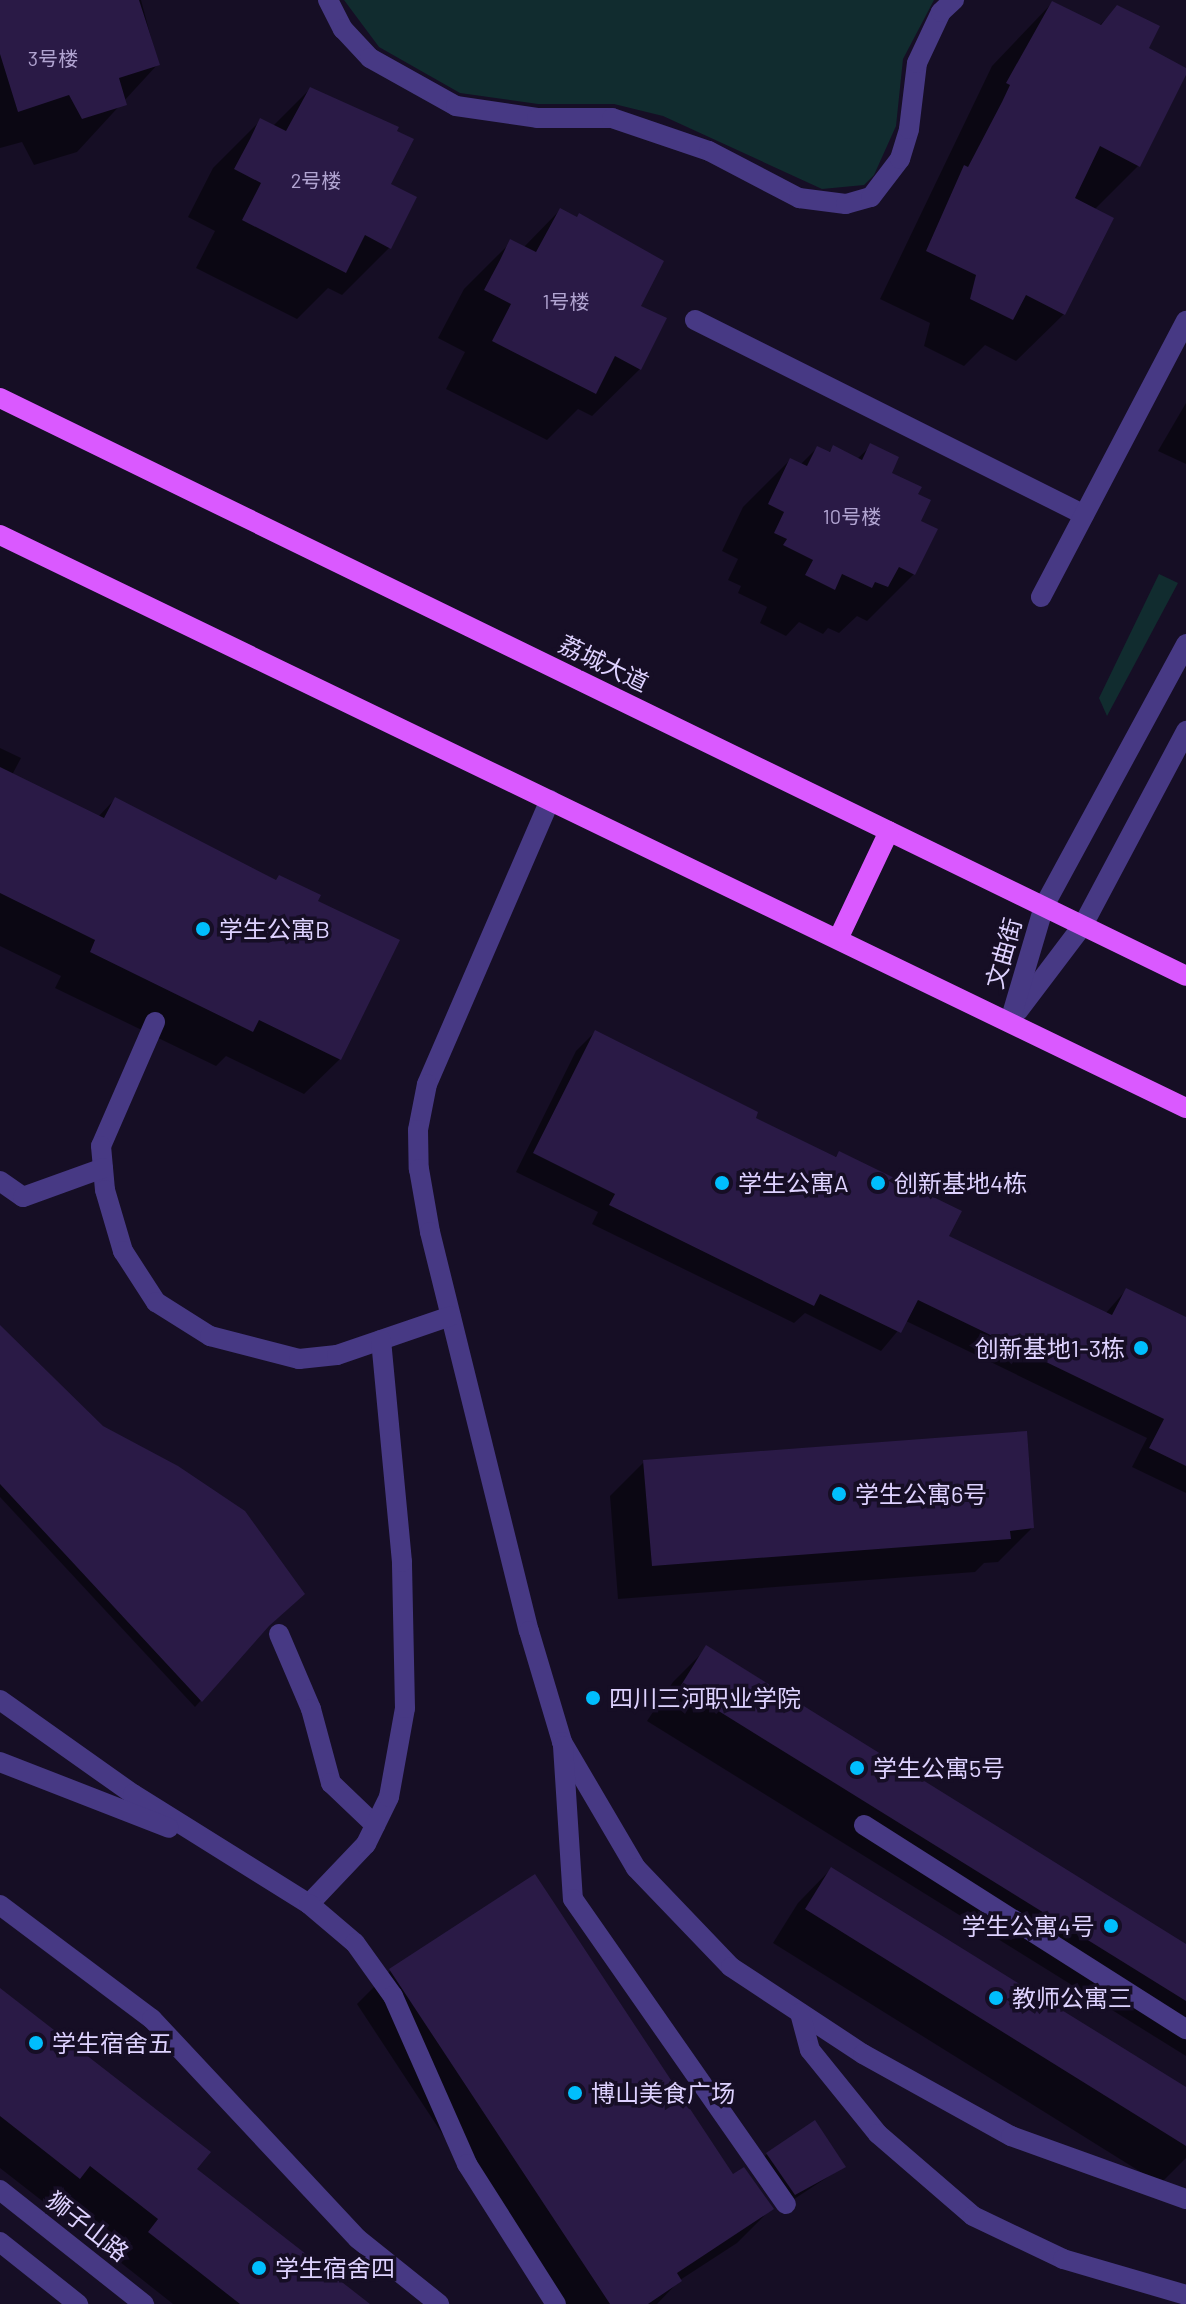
<!DOCTYPE html>
<html>
<head>
<meta charset="utf-8">
<style>
  body { margin:0 }
  #map { position:relative; width:1186px; height:2304px; overflow:hidden; background:#160e25; font-family:Barlow,"Noto Sans SC",sans-serif }
  div>[style] { position:absolute }
  .green>* { inset:0; background:#112c2f }
  .shadow>* { inset:0; background:#0007 }
  .building>* { inset:0; background:#2a1a46 }
  .minor>* { height:20px; margin:-10px; padding:0 10px; transform-origin:10px; border-radius:10px; background:#473984 }
  .major>* { height:20px; margin:-10px; padding:0 10px; transform-origin:10px; border-radius:10px; background:#da59ff }
  .dots>* { width:22px; height:22px; translate:-50% -50%; box-sizing:border-box; border:4px solid #160e25; border-radius:50% }
  span { translate:-50% -50%; white-space:nowrap; text-align:center; line-height:1.15; -webkit-text-stroke:7px #160e25; paint-order:stroke }
  .number-label { font-size:20px; color:#b1a4d1 }
  .number-label span { -webkit-text-stroke-width:0 }
  .street-label { font-size:24px; color:#ded2ff }
  .poi-label { font-size:24px; color:#ded2ff }
  .left { translate:0 -50%; text-align:left }
  .right { translate:-100% -50%; text-align:right }
</style>
</head>
<body>
<div id="map">
  <div class="green">
    <i style="clip-path:polygon(344px 0,934px 0,903px 59px,896px 126px,874px 175px,864px 185px,822px 189px,663px 116px,614px 104px,538px 104px,460px 93px,379px 47px)"></i>
    <i style="clip-path:polygon(1159px 574px,1178px 583px,1107px 716px,1099px 698px)"></i>
  </div>
  <div class="shadow">
    <i style="clip-path:polygon(0 0,141px 0,158px 64px,77px 152px,34px 165px,22px 142px,0 148px)"></i>
    <i style="clip-path:polygon(1052px 3px,1099px 26px,1118px 7px,1146px 49px,1186px 70px,1138px 166px,1094px 210px,1112px 219px,1064px 314px,1016px 361px,985px 345px,964px 366px,924px 346px,930px 323px,880px 299px,992px 66px)"></i>
    <i style="clip-path:polygon(310px 89px,388px 185px,390px 247px,342px 295px,328px 288px,297px 319px,196px 268px,215px 231px,188px 217px,213px 168px,261px 120px,273px 126px)"></i>
    <i style="clip-path:polygon(560px 210px,640px 369px,592px 416px,578px 409px,547px 440px,446px 389px,465px 352px,438px 338px,464px 289px,511px 242px,523px 248px)"></i>
    <i style="clip-path:polygon(1186px 403px,1186px 464px,1158px 451px)"></i>
    <i style="clip-path:polygon(871px 446px,889px 474px,916px 495px,914px 574px,867px 621px,857px 616px,839px 633px,828px 628px,823px 634px,799px 622px,786px 636px,760px 623px,767px 607px,738px 593px,741px 586px,728px 580px,738px 559px,722px 551px,743px 507px,790px 460px,800px 465px,817px 448px,828px 453px,833px 448px,857px 459px)"></i>
    <i style="clip-path:polygon(0 748px,21px 758px,12px 775px,98px 817px,115px 799px,316px 902px,340px 1059px,304px 1094px,226px 1056px,216px 1066px,55px 988px,61px 976px,0 946px)"></i>
    <i style="clip-path:polygon(595px 1032px,753px 1118px,834px 1158px,839px 1153px,947px 1236px,1105px 1314px,1126px 1290px,1186px 1320px,1186px 1493px,1132px 1467px,1147px 1438px,906px 1321px,881px 1351px,805px 1313px,794px 1323px,592px 1224px,598px 1212px,516px 1172px,576px 1051px)"></i>
    <i style="clip-path:polygon(0 1331px,102px 1428px,264px 1628px,195px 1707px,0 1497px)"></i>
    <i style="clip-path:polygon(644px 1462px,1032px 1528px,998px 1562px,984px 1563px,975px 1572px,618px 1599px,610px 1496px)"></i>
    <i style="clip-path:polygon(707px 1648px,1186px 1946px,1186px 2056px,647px 1721px,673px 1682px)"></i>
    <i style="clip-path:polygon(831px 1869px,1186px 2090px,1186px 2158px,1160px 2184px,773px 1943px,798px 1903px)"></i>
    <i style="clip-path:polygon(391px 1970px,732px 2177px,771px 2209px,737px 2243px,680px 2280px,657px 2304px,554px 2304px,357px 2004px)"></i>
    <i style="clip-path:polygon(0 1991px,194px 2169px,367px 2304px,173px 2304px,120px 2262px,130px 2249px,61px 2195px,50px 2207px,0 2168px)"></i>
    <i style="clip-path:polygon(767px 2154px,843px 2167px,782px 2207px,754px 2167px)"></i>
  </div>
  <div class="building">
    <i style="clip-path:polygon(0 0,139px 0,160px 65px,119px 78px,127px 105px,82px 119px,69px 95px,18px 112px,0 54px)"></i>
    <i style="clip-path:polygon(1052px 1px,1101px 25px,1117px 5px,1160px 26px,1149px 48px,1186px 68px,1186px 75px,1140px 167px,1100px 146px,1075px 198px,1114px 218px,1065px 315px,1026px 295px,1013px 320px,970px 299px,976px 275px,926px 251px,964px 165px,968px 167px,1002px 102px,1010px 85px,1006px 83px)"></i>
    <i style="clip-path:polygon(310px 87px,399px 127px,397px 131px,414px 139px,391px 184px,417px 197px,391px 249px,365px 235px,346px 273px,242px 220px,261px 183px,234px 169px,250px 139px,260px 118px,286px 131px)"></i>
    <i style="clip-path:polygon(560px 208px,577px 217px,579px 213px,664px 261px,641px 306px,667px 318px,641px 370px,615px 356px,596px 394px,492px 341px,511px 304px,484px 290px,500px 260px,510px 239px,536px 252px)"></i>
    <i style="clip-path:polygon(870px 443px,899px 457px,892px 473px,922px 487px,918px 494px,931px 500px,921px 521px,938px 529px,915px 575px,899px 567px,888px 587px,875px 582px,872px 588px,842px 574px,835px 590px,805px 575px,813px 560px,783px 545px,787px 539px,774px 533px,784px 512px,768px 504px,790px 458px,807px 466px,817px 446px,830px 452px,833px 445px,862px 460px)"></i>
    <i style="clip-path:polygon(0 767px,104px 818px,115px 797px,276px 880px,279px 875px,321px 895px,318px 901px,400px 940px,341px 1060px,259px 1020px,253px 1032px,90px 952px,95px 940px,0 893px)"></i>
    <i style="clip-path:polygon(595px 1030px,758px 1112px,756px 1118px,836px 1157px,839px 1151px,962px 1211px,949px 1236px,1112px 1315px,1126px 1288px,1186px 1317px,1186px 1466px,1149px 1448px,1164px 1419px,918px 1300px,901px 1333px,820px 1294px,814px 1306px,609px 1205px,615px 1194px,533px 1153px)"></i>
    <i style="clip-path:polygon(0 1325px,103px 1426px,178px 1466px,245px 1511px,305px 1594px,269px 1626px,202px 1702px,0 1484px)"></i>
    <i style="clip-path:polygon(1027px 1431px,1034px 1528px,1010px 1531px,1011px 1539px,652px 1566px,643px 1460px)"></i>
    <i style="clip-path:polygon(706px 1645px,1186px 1944px,1186px 2001px,680px 1687px)"></i>
    <i style="clip-path:polygon(831px 1867px,1186px 2087px,1186px 2146px,805px 1909px)"></i>
    <i style="clip-path:polygon(535px 1874px,733px 2174px,744px 2167px,774px 2209px,677px 2273px,682px 2281px,648px 2304px,610px 2304px,389px 1969px)"></i>
    <i style="clip-path:polygon(0 1988px,211px 2152px,197px 2169px,370px 2304px,240px 2304px,148px 2232px,158px 2219px,90px 2166px,80px 2179px,0 2116px)"></i>
    <i style="clip-path:polygon(815px 2120px,846px 2167px,795px 2195px,766px 2153px)"></i>
  </div>
  <div class="minor">
    <i style="left:328px;top:0;width:33px;rotate:63deg"></i>
    <i style="left:343px;top:29px;width:40px;rotate:47deg"></i>
    <i style="left:370px;top:58px;width:98px;rotate:29.2deg"></i>
    <i style="left:456px;top:106px;width:82px;rotate:8.4deg"></i>
    <i style="left:537px;top:118px;width:75px"></i>
    <i style="left:612px;top:118px;width:102px;rotate:18.8deg"></i>
    <i style="left:709px;top:151px;width:102px;rotate:27.6deg"></i>
    <i style="left:799px;top:198px;width:47px;rotate:7.3deg"></i>
    <i style="left:846px;top:204px;width:26px;rotate:-16deg"></i>
    <i style="left:871px;top:197px;width:48px;rotate:-52.7deg"></i>
    <i style="left:900px;top:159px;width:31px;rotate:-73deg"></i>
    <i style="left:909px;top:129px;width:66px;rotate:-83.1deg"></i>
    <i style="left:917px;top:63px;width:56px;rotate:-64.8deg"></i>
    <i style="left:941px;top:12px;width:18px;rotate:-43deg"></i>
    <i style="left:695px;top:320px;width:435px;rotate:26.6deg"></i>
    <i style="left:1041px;top:597px;width:312px;rotate:-62.3deg"></i>
    <i style="left:550px;top:800px;width:309px;rotate:113.4deg"></i>
    <i style="left:427px;top:1084px;width:47px;rotate:101.1deg"></i>
    <i style="left:418px;top:1130px;width:39px;rotate:89deg"></i>
    <i style="left:419px;top:1169px;width:64px;rotate:80.1deg"></i>
    <i style="left:430px;top:1232px;width:411px;rotate:76.1deg"></i>
    <i style="left:529px;top:1631px;width:116px;rotate:73.4deg"></i>
    <i style="left:562px;top:1742px;width:146px;rotate:59.6deg"></i>
    <i style="left:636px;top:1868px;width:137px;rotate:46.2deg"></i>
    <i style="left:731px;top:1967px;width:158px;rotate:33.4deg"></i>
    <i style="left:863px;top:2054px;width:169px;rotate:29deg"></i>
    <i style="left:1011px;top:2136px;width:186px;rotate:19.8deg"></i>
    <i style="left:1018px;top:1011px;width:108px;rotate:-52.9deg"></i>
    <i style="left:1083px;top:925px;width:220px;rotate:-62deg"></i>
    <i style="left:1010px;top:1021px;width:120px;rotate:-73.5deg"></i>
    <i style="left:1044px;top:906px;width:298px;rotate:-61.5deg"></i>
    <i style="left:155px;top:1022px;width:135px;rotate:113.5deg"></i>
    <i style="left:101px;top:1146px;width:44px;rotate:84.8deg"></i>
    <i style="left:105px;top:1190px;width:64px;rotate:73.6deg"></i>
    <i style="left:123px;top:1251px;width:61px;rotate:57.1deg"></i>
    <i style="left:156px;top:1302px;width:64px;rotate:32.2deg"></i>
    <i style="left:210px;top:1336px;width:92px;rotate:14.5deg"></i>
    <i style="left:299px;top:1359px;width:38px;rotate:-6deg"></i>
    <i style="left:337px;top:1355px;width:120px;rotate:-18.9deg"></i>
    <i style="left:0;top:1181px;width:28px;rotate:35deg"></i>
    <i style="left:23px;top:1197px;width:85px;rotate:-19.9deg"></i>
    <i style="left:279px;top:1634px;width:82px;rotate:66.9deg"></i>
    <i style="left:311px;top:1709px;width:77px;rotate:74.9deg"></i>
    <i style="left:331px;top:1783px;width:61px;rotate:43.7deg"></i>
    <i style="left:0;top:1700px;width:163px;rotate:35.3deg"></i>
    <i style="left:133px;top:1794px;width:208px;rotate:32deg"></i>
    <i style="left:309px;top:1904px;width:83px;rotate:-46.5deg"></i>
    <i style="left:366px;top:1844px;width:52px;rotate:-63.9deg"></i>
    <i style="left:389px;top:1797px;width:90px;rotate:-79.8deg"></i>
    <i style="left:405px;top:1708px;width:146px;rotate:-91.2deg"></i>
    <i style="left:402px;top:1562px;width:223px;rotate:-95.4deg"></i>
    <i style="left:563px;top:1746px;width:153px;rotate:86.3deg"></i>
    <i style="left:573px;top:1899px;width:372px;rotate:55.1deg"></i>
    <i style="left:0;top:1762px;width:181px;rotate:21.3deg"></i>
    <i style="left:864px;top:1825px;width:381px;rotate:32.4deg"></i>
    <i style="left:309px;top:1904px;width:60px;rotate:40.3deg"></i>
    <i style="left:355px;top:1943px;width:65px;rotate:54.4deg"></i>
    <i style="left:393px;top:1996px;width:184px;rotate:66.2deg"></i>
    <i style="left:467px;top:2164px;width:166px;rotate:57.6deg"></i>
    <i style="left:0;top:1905px;width:190px;rotate:36.9deg"></i>
    <i style="left:152px;top:2019px;width:301px;rotate:46.9deg"></i>
    <i style="left:358px;top:2239px;width:104px;rotate:38.7deg"></i>
    <i style="left:800px;top:2013px;width:38px;rotate:75deg"></i>
    <i style="left:810px;top:2050px;width:108px;rotate:51deg"></i>
    <i style="left:878px;top:2134px;width:125px;rotate:40.8deg"></i>
    <i style="left:973px;top:2216px;width:100px;rotate:25.5deg"></i>
    <i style="left:1063px;top:2259px;width:128px;rotate:16.3deg"></i>
    <i style="left:0;top:2190px;width:184px;rotate:38.4deg"></i>
    <i style="left:0;top:2242px;width:100px;rotate:38.5deg"></i>
  </div>
  <div class="major">
    <i style="left:0;top:398px;width:1319px;rotate:25.98deg"></i>
    <i style="left:0;top:535px;width:1317px;rotate:25.79deg"></i>
    <i style="left:839px;top:937px;width:117px;rotate:-64.7deg"></i>
  </div>
  <div class="dots">
    <i style="left:203px;top:929px;background:#00befd"></i>
    <i style="left:722px;top:1183px;background:#00befd"></i>
    <i style="left:878px;top:1183px;background:#00befd"></i>
    <i style="left:1141px;top:1348px;background:#00befd"></i>
    <i style="left:839px;top:1494px;background:#00befd"></i>
    <i style="left:593px;top:1698px;background:#00befd"></i>
    <i style="left:857px;top:1768px;background:#00befd"></i>
    <i style="left:1111px;top:1926px;background:#00befd"></i>
    <i style="left:996px;top:1998px;background:#00befd"></i>
    <i style="left:36px;top:2043px;background:#00befd"></i>
    <i style="left:575px;top:2093px;background:#00befd"></i>
    <i style="left:259px;top:2268px;background:#00befd"></i>
  </div>
  <div class="number-label">
    <span style="left:53px;top:58px">3号楼</span>
    <span style="left:316px;top:180px">2号楼</span>
    <span style="left:566px;top:301px">1号楼</span>
    <span style="left:852px;top:516px">10号楼</span>
  </div>
  <div class="street-label">
    <span style="left:604px;top:663px;rotate:26deg">荔城大道</span>
    <span style="left:1003px;top:953px;rotate:-74deg">文曲街</span>
    <span style="left:88px;top:2226px;rotate:38deg">狮子山路</span>
  </div>
  <div class="poi-label">
    <span class="left" style="left:219px;top:929px">学生公寓B</span>
    <span class="left" style="left:738px;top:1183px">学生公寓A</span>
    <span class="left" style="left:894px;top:1183px">创新基地4栋</span>
    <span class="right" style="left:1125px;top:1348px">创新基地1-3栋</span>
    <span class="left" style="left:855px;top:1494px">学生公寓6号</span>
    <span class="left" style="left:609px;top:1698px">四川三河职业学院</span>
    <span class="left" style="left:873px;top:1768px">学生公寓5号</span>
    <span class="right" style="left:1095px;top:1926px">学生公寓4号</span>
    <span class="left" style="left:1012px;top:1998px">教师公寓三</span>
    <span class="left" style="left:52px;top:2043px">学生宿舍五</span>
    <span class="left" style="left:591px;top:2093px">博山美食广场</span>
    <span class="left" style="left:275px;top:2268px">学生宿舍四</span>
  </div>
</div>
</body>
</html>
